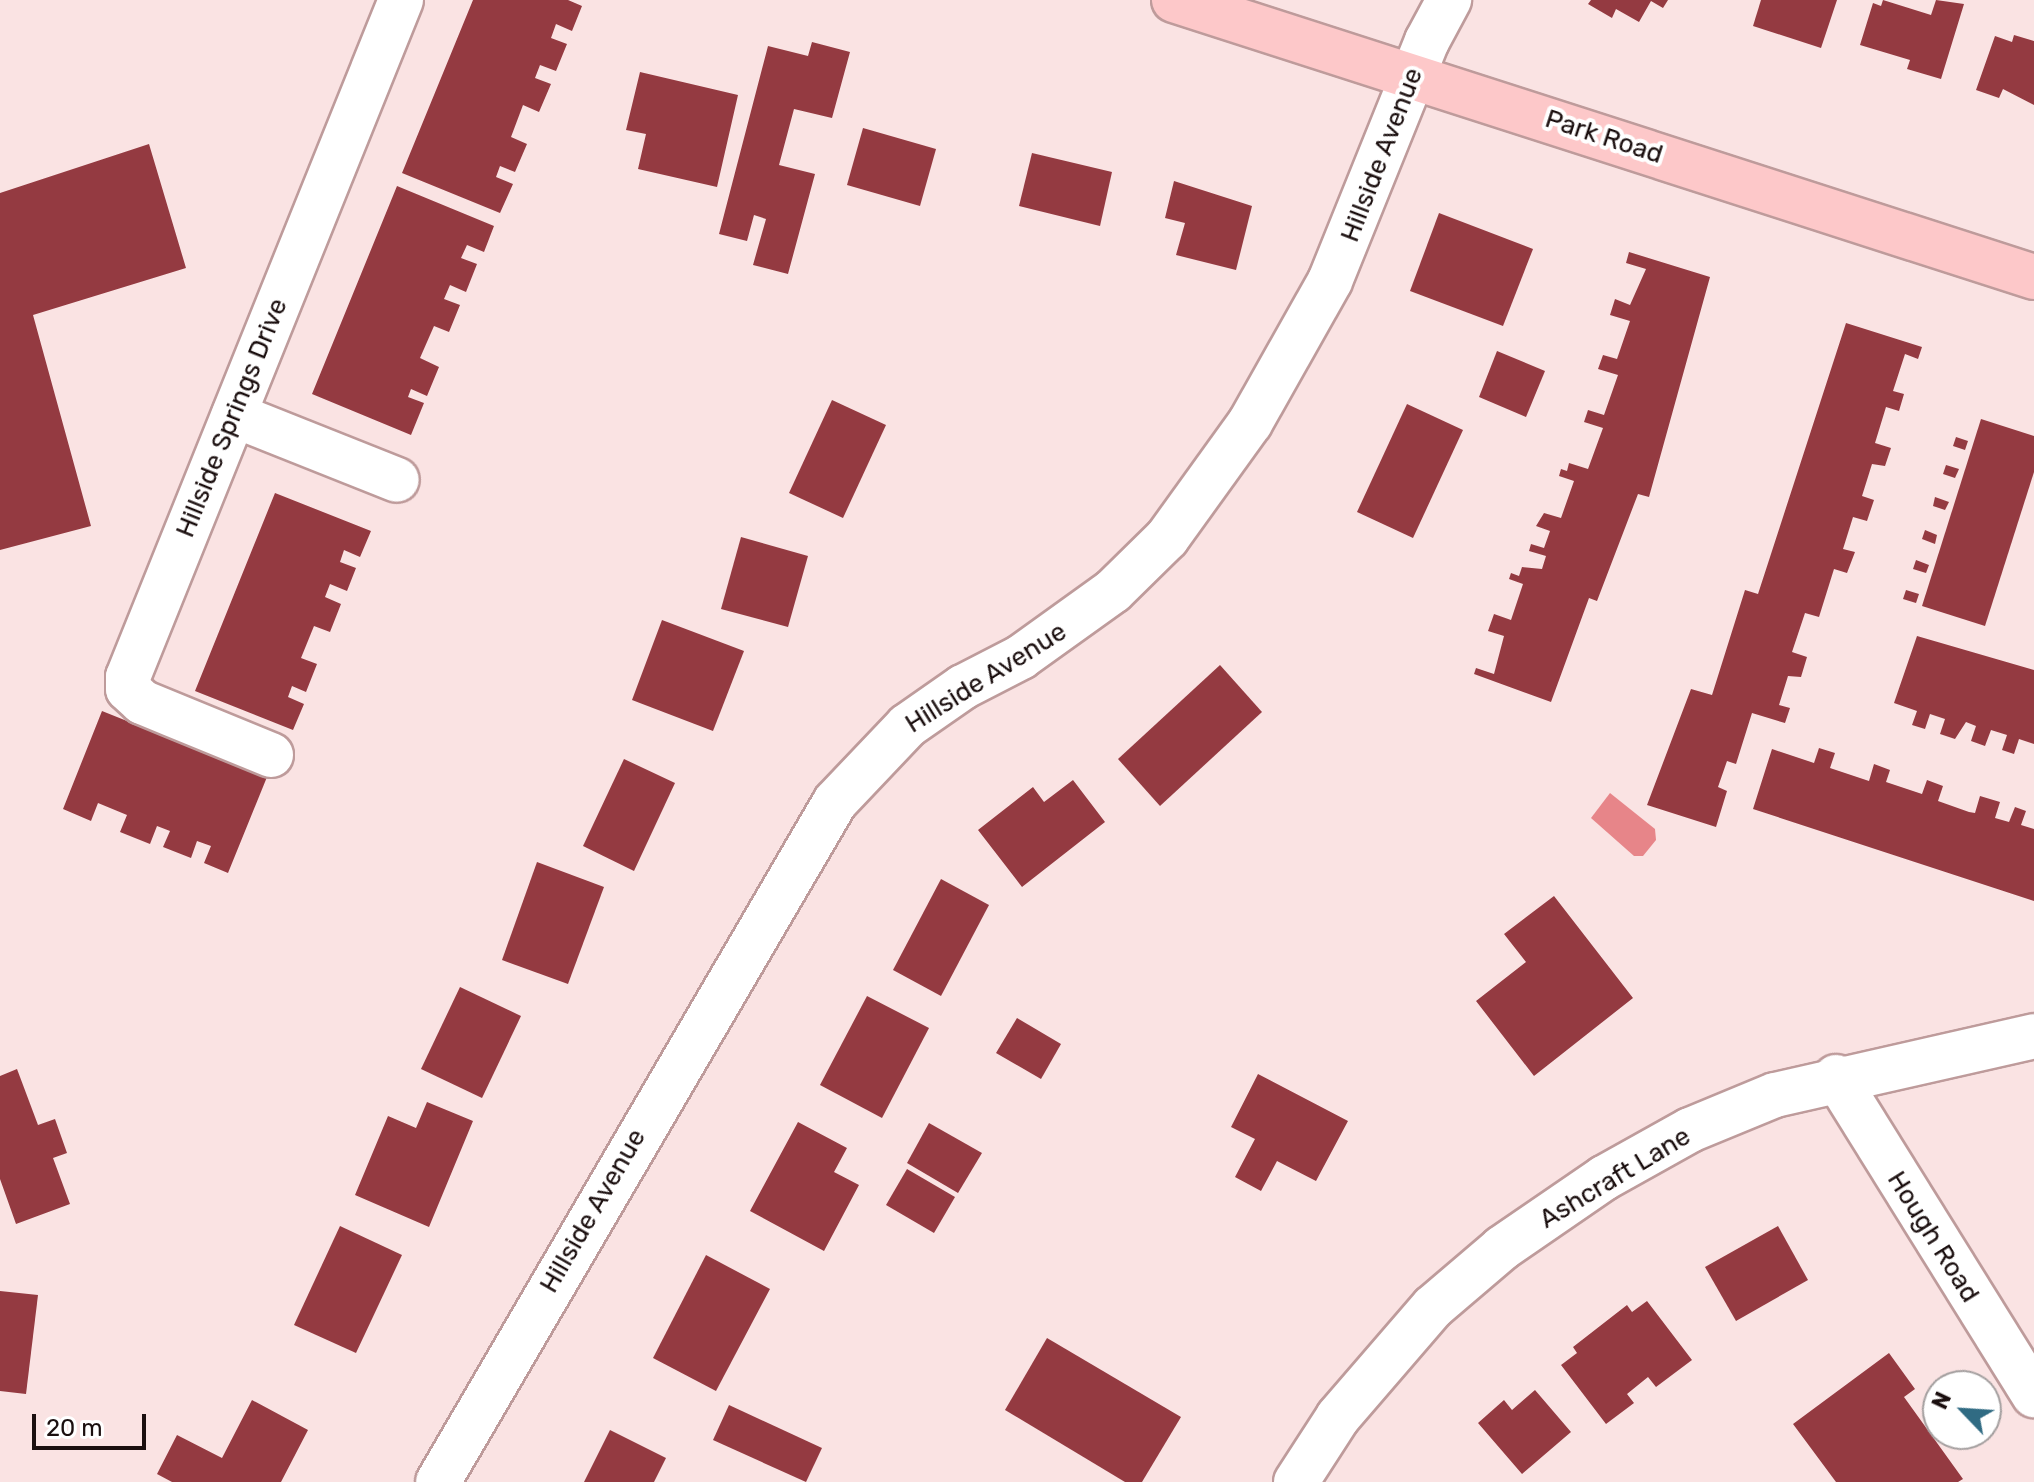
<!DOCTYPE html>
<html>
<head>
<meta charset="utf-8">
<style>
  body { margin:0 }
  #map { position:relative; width:2034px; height:1482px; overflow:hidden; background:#fae3e3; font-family:Rubik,sans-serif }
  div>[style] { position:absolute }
  .water>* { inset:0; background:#e78589 }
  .building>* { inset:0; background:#943a41 }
  .roads { filter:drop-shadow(2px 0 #be9b9b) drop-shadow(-2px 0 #be9b9b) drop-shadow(0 2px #be9b9b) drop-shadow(0 -2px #be9b9b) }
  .minor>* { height:44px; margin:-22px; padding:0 22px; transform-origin:22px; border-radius:22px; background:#fff }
  .major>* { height:44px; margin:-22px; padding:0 22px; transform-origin:22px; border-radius:22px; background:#fdc8c9 }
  span { translate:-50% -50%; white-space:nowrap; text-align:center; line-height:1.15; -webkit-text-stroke:8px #fff; paint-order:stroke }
  .street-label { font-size:26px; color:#1b0f0f }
  .north { position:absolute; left:1922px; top:1370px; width:80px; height:80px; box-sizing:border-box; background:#fff; border:2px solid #a49f9f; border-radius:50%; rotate:295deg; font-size:22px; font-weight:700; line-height:32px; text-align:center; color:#1b0f0f }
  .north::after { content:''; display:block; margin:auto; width:28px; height:36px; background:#306b83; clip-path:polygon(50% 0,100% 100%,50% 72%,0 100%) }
  .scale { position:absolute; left:32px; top:1414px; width:114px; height:36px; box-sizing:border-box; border:4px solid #1b0f0f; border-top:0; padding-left:10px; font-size:24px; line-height:28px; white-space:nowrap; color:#1b0f0f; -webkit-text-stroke:6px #fff; paint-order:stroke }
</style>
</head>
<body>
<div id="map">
  <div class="water">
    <i style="clip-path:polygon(1610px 793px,1655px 829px,1656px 840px,1643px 856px,1634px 856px,1591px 818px)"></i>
  </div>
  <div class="building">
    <i style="clip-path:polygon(473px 0,568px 0,582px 6px,572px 31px,556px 24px,551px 38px,567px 44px,556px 71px,540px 65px,535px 78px,551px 84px,539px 112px,523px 105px,511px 137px,527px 144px,515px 172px,500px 166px,496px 177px,513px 184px,500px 213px,402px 173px)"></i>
    <i style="clip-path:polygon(1591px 0,1668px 0,1663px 8px,1651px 1px,1639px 22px,1616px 9px,1612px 18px,1588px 4px)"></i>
    <i style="clip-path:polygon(1761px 0,1837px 0,1821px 48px,1753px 26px)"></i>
    <i style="clip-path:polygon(1883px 0,1931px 15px,1936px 0,1964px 4px,1941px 79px,1907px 69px,1910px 60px,1860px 45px,1873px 3px,1881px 6px)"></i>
    <i style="clip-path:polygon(2014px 35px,2034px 41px,2034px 105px,2003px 89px,1999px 98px,1976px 90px,1995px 36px,2012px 42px)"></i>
    <i style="clip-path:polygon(812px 42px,850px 52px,832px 118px,794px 109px,779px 165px,815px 174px,788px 274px,753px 265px,766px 219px,754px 215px,747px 241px,719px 234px,768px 46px,808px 56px)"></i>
    <i style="clip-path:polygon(640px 72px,738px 95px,717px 187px,638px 169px,646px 134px,626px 130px)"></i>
    <i style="clip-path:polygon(863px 128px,936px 149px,920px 206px,847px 185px)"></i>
    <i style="clip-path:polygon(149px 144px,186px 268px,33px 315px,91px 526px,0 550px,0 193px)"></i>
    <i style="clip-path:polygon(1032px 153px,1112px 172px,1100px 226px,1019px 206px)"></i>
    <i style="clip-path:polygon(1174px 181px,1252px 206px,1236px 270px,1176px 255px,1185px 223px,1165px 218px)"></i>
    <i style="clip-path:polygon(397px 186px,494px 226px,484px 252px,467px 245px,461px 258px,477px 264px,466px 292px,450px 285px,444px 299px,460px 305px,449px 332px,434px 326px,420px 358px,439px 367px,427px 396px,411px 389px,408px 397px,424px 403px,411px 435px,312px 394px)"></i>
    <i style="clip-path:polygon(1439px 213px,1533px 249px,1503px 326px,1410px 291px)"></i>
    <i style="clip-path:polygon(1629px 252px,1710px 277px,1649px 497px,1638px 494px,1597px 601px,1589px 598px,1551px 702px,1474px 674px,1476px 668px,1494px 674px,1504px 636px,1488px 631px,1494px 614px,1511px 620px,1523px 584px,1509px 579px,1511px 573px,1519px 576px,1522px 567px,1542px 569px,1546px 556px,1529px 551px,1531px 544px,1544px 548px,1550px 531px,1536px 526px,1544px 513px,1561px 518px,1574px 481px,1559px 476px,1561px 469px,1567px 471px,1569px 463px,1588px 469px,1603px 428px,1584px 422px,1588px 410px,1604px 415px,1618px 375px,1598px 369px,1603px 355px,1617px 359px,1630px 321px,1610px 315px,1615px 299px,1630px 305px,1646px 269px,1626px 263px)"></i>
    <i style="clip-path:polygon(1846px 323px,1922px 347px,1918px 359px,1905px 354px,1893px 391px,1904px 394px,1899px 411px,1886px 407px,1875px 443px,1891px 448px,1885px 466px,1872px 464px,1862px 496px,1874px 500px,1867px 521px,1853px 517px,1843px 549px,1855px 552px,1847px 573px,1834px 569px,1819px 617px,1805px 613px,1792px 652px,1807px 657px,1801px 677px,1788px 676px,1779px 705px,1790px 708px,1785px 723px,1752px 713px,1736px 764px,1727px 761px,1718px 787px,1727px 791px,1716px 827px,1647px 805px,1691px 689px,1712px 695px,1745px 590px,1758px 594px)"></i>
    <i style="clip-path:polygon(1497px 351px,1545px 371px,1526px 417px,1479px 397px)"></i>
    <i style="clip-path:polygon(832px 400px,886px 425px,843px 518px,789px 493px)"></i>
    <i style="clip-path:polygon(1407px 404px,1463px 430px,1413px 538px,1357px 512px)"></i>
    <i style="clip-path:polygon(1981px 419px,2034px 436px,2034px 472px,1985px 626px,1922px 606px)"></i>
    <i style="clip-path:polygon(1956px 437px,1968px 441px,1965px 450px,1953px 446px)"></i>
    <i style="clip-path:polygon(1946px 465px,1959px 469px,1955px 478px,1943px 474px)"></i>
    <i style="clip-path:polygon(275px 493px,371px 531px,360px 557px,344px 550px,340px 562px,356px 568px,347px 591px,330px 584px,325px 597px,341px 604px,330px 632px,314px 626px,301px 658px,317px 664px,306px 692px,292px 686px,288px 697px,304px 704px,293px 730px,195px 691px)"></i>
    <i style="clip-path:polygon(1935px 497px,1949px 502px,1945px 510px,1933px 506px)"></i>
    <i style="clip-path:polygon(1925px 530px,1937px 535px,1935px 544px,1922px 539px)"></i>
    <i style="clip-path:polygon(741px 537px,808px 556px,788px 627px,721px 609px)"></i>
    <i style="clip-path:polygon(1916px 560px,1929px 565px,1926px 573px,1913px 569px)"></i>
    <i style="clip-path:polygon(1906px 590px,1919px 594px,1916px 603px,1903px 599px)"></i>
    <i style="clip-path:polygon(662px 620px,744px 651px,713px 731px,632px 700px)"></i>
    <i style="clip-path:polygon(1917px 636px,2034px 670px,2034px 744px,2019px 739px,2014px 754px,2002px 750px,2007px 735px,1991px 730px,1985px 746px,1971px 741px,1976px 726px,1966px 722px,1955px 739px,1940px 734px,1945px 719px,1930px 714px,1925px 729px,1912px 725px,1917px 711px,1894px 703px)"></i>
    <i style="clip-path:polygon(1220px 665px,1262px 712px,1160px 806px,1118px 759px)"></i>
    <i style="clip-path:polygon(102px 711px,267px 777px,228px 873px,204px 863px,211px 846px,197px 841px,191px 858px,163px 847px,170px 831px,157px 826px,150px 844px,120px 832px,127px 815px,98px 803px,91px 821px,63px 809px)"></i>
    <i style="clip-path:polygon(1819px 748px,1835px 753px,1830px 768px,1869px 781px,1874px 764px,1890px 770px,1886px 782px,1922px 794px,1927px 780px,1943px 786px,1938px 801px,1969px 812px,1975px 813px,1980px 796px,2000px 802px,1995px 818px,2009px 822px,2015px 807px,2026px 811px,2021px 825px,2034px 829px,2034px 901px,1753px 809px,1772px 749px,1814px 763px)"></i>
    <i style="clip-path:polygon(624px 759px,675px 783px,634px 871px,583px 846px)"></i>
    <i style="clip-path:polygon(1073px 780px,1105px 822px,1022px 887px,978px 830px,1033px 787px,1044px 802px)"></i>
    <i style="clip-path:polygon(537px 862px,604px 887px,568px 984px,502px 960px)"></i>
    <i style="clip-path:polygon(941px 879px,989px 905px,941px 996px,893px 970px)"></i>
    <i style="clip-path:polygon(1554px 896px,1633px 998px,1534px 1076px,1476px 1001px,1526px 962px,1504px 934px)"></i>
    <i style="clip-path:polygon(460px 987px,521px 1016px,482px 1098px,421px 1069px)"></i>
    <i style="clip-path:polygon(867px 996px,929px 1028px,882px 1118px,820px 1085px)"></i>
    <i style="clip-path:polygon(1017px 1018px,1061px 1044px,1041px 1079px,996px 1053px)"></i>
    <i style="clip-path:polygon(17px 1069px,38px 1125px,55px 1119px,67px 1153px,53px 1158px,70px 1204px,16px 1224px,0 1179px,0 1076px)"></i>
    <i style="clip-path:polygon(1258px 1074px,1348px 1121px,1316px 1181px,1277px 1161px,1261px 1191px,1235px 1177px,1255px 1139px,1231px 1127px)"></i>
    <i style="clip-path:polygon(427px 1102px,473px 1121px,429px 1227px,355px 1195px,388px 1116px,416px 1128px)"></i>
    <i style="clip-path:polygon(798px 1122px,847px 1148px,834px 1172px,859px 1185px,824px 1251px,750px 1211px)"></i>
    <i style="clip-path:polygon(929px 1123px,982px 1153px,958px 1193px,907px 1163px)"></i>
    <i style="clip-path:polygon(907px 1169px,955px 1197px,934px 1233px,886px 1205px)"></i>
    <i style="clip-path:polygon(340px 1226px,402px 1255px,356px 1353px,294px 1325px)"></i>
    <i style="clip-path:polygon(1778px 1226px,1808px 1280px,1736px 1321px,1705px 1267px)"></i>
    <i style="clip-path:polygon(706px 1255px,770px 1289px,716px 1391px,653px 1358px)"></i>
    <i style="clip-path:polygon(0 1291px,38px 1295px,26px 1394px,0 1391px)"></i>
    <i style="clip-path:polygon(1647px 1301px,1692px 1360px,1656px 1387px,1648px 1377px,1627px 1394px,1634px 1403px,1606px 1424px,1561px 1365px,1577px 1353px,1573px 1347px,1627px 1305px,1632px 1312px)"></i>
    <i style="clip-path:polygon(1047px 1338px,1181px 1417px,1142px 1482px,1125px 1482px,1005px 1410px)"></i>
    <i style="clip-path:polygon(1889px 1353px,1915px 1389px,1904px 1397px,1963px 1479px,1958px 1482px,1836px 1482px,1793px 1424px)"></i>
    <i style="clip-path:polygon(1535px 1390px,1571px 1432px,1522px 1474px,1478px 1423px,1504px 1400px,1512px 1410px)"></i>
    <i style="clip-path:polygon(252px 1400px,308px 1430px,281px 1482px,172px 1482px,157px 1474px,177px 1435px,222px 1458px)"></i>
    <i style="clip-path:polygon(729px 1405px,822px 1448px,806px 1482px,713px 1440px)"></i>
    <i style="clip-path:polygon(610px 1430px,666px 1458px,654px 1482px,584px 1482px)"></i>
  </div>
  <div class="roads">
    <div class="minor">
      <i style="left:234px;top:415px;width:175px;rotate:21.7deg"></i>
      <i style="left:271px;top:755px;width:139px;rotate:-157.7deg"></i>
      <i style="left:142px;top:702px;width:19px;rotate:-137deg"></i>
      <i style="left:128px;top:689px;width:12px;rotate:-90deg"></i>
      <i style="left:128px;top:677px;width:730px;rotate:-68.04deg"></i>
      <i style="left:1836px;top:1077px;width:375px;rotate:58.1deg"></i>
      <i style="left:438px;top:1482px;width:787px;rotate:-59.72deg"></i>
      <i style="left:835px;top:802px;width:105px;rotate:-46.5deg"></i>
      <i style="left:907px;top:726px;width:68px;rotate:-34.9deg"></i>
      <i style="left:963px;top:687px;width:65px;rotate:-27.3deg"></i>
      <i style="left:1021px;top:657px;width:113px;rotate:-35.7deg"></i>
      <i style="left:1113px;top:591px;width:76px;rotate:-44.5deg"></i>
      <i style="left:1167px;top:538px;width:142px;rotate:-54.2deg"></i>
      <i style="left:1250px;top:423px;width:163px;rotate:-60.6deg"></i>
      <i style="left:1330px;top:281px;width:259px;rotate:-68deg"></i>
      <i style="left:1427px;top:41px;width:47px;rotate:-61.8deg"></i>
      <i style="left:1296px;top:1482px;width:77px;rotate:-57.1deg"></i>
      <i style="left:1338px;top:1417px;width:145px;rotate:-49.2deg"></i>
      <i style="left:1433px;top:1307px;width:91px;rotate:-40.5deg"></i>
      <i style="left:1502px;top:1248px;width:124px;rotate:-34.5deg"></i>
      <i style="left:1604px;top:1178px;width:98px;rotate:-29.2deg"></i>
      <i style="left:1690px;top:1130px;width:92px;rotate:-22.4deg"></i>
      <i style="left:1775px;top:1095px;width:266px;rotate:-12.8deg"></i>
    </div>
    <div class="major">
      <i style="left:1174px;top:0;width:904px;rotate:17.85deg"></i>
    </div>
  </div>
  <div class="street-label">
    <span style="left:1604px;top:137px;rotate:18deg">Park Road</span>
    <span style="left:1382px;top:155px;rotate:-69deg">Hillside Avenue</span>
    <span style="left:232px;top:418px;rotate:-68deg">Hillside Springs Drive</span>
    <span style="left:986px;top:678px;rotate:-32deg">Hillside Avenue</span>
    <span style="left:1615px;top:1178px;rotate:-31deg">Ashcraft Lane</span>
    <span style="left:593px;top:1211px;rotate:-60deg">Hillside Avenue</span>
    <span style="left:1933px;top:1237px;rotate:58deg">Hough Road</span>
  </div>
  <div class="north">N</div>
  <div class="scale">20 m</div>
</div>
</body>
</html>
